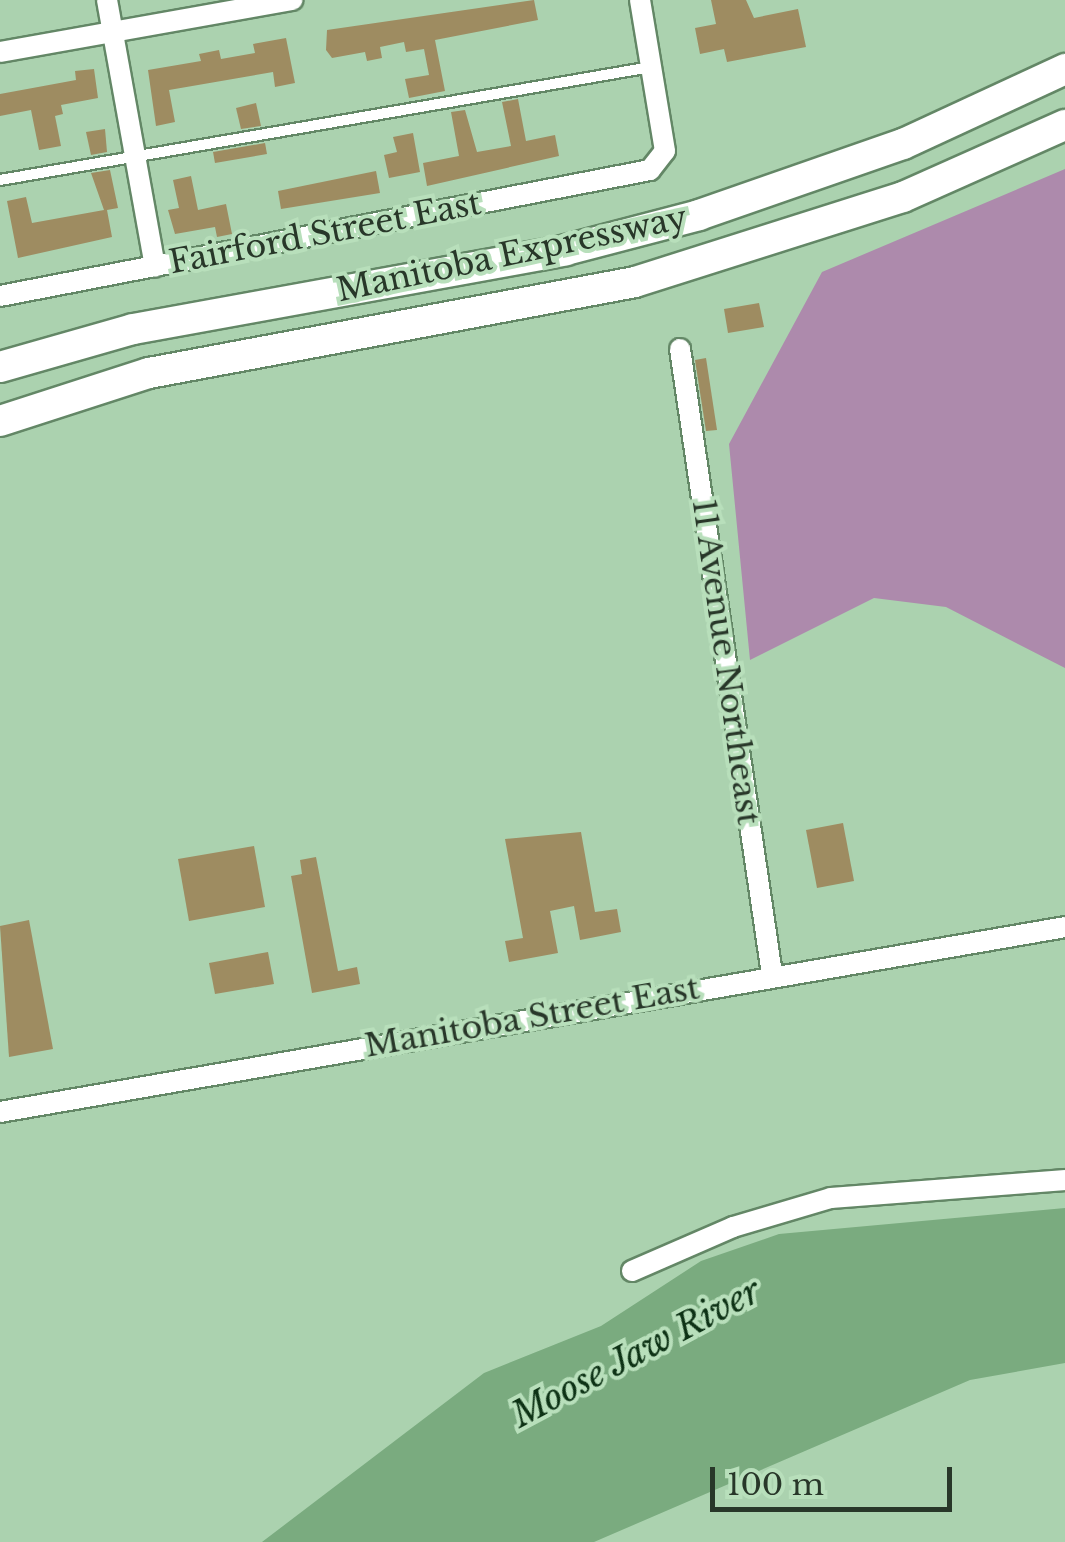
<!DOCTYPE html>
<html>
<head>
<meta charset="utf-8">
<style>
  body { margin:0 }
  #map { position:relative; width:1065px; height:1542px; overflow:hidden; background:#abd2af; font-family:"Libre Baskerville",serif }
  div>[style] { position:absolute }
  .green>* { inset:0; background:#ad8aac }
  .water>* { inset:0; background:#7aab7f }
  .building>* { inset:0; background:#9e8c61 }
  .roads { filter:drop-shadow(2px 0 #638766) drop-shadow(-2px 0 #638766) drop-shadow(0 2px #638766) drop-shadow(0 -2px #638766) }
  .lane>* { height:10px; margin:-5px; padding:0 5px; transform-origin:5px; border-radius:5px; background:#fff }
  .street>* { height:20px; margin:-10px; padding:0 10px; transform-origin:10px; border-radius:10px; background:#fff }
  .primary>* { height:30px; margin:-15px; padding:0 15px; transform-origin:15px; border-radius:15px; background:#fff }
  span { translate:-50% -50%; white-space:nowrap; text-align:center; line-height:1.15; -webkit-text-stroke:8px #b8dfbb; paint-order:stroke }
  .street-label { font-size:32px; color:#283729 }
  .water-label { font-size:35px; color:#0d3215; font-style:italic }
  .scale { position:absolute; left:710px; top:1467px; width:242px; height:45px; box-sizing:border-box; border:5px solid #283729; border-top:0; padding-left:12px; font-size:30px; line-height:35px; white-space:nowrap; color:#283729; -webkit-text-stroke:8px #b8dfbb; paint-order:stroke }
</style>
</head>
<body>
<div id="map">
  <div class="green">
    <i style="clip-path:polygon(1065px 169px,1065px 668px,946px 607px,874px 598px,750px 660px,729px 444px,822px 272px)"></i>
  </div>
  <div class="water">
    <i style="clip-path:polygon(1065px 1208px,1065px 1363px,970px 1380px,594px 1542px,262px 1542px,484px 1373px,601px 1326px,701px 1261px,779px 1234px)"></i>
  </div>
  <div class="building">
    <i style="clip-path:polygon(534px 0,538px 20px,435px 40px,445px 91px,409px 98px,405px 79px,429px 75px,424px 49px,406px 52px,404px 42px,380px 47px,382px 58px,367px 61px,365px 52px,332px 58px,326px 50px,327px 30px)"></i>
    <i style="clip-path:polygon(711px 0,746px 0,754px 18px,798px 9px,806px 47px,727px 62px,724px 49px,700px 54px,695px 28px,716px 24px)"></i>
    <i style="clip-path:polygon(286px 38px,295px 83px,275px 87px,273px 72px,169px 90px,175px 122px,156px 126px,148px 70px,201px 61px,199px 54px,219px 50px,221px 59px,255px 53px,253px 44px)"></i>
    <i style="clip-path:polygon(94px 69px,98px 98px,61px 105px,63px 114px,55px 116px,61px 146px,39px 150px,31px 110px,0 116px,0 94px,76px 80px,75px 71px)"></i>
    <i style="clip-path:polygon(518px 99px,526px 141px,555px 135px,559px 156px,427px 186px,423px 163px,459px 156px,451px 112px,465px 110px,477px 152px,511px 146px,502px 102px)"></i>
    <i style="clip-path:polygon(256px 103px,261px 126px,241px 129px,236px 108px)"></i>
    <i style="clip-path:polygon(105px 129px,107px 152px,91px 155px,86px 132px)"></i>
    <i style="clip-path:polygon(413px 133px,420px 172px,389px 178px,384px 155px,397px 152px,393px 137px)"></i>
    <i style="clip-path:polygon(265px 143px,267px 154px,215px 163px,213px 152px)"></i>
    <i style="clip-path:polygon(110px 170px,118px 208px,107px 210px,112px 237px,18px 258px,7px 201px,26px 197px,32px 223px,104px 210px,91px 173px)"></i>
    <i style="clip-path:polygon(376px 171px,380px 193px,281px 209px,278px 191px)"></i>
    <i style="clip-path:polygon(191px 176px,198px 210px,226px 204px,232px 234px,217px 237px,215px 227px,175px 234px,168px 210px,179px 208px,173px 180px)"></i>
    <i style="clip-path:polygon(759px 303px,764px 327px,728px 333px,724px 309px)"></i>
    <i style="clip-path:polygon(706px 358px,717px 430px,706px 431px,695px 360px)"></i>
    <i style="clip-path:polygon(843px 823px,854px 881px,817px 888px,806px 830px)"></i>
    <i style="clip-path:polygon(581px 832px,595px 912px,617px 909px,621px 932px,580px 940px,574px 906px,550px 911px,558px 953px,509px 962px,505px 941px,523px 938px,505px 839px)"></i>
    <i style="clip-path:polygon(254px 846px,265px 907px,189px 921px,178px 859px)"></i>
    <i style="clip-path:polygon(316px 857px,338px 971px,357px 967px,360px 984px,312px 993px,291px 876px,302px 874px,300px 860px)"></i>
    <i style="clip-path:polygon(29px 920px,53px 1049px,9px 1057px,0 926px)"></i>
    <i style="clip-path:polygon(268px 952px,274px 984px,215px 994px,209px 963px)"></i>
  </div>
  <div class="roads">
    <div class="lane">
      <i style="left:0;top:180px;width:661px;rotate:-9.85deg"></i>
    </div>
    <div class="street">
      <i style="left:107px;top:0;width:271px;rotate:79.8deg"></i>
      <i style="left:0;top:52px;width:297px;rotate:-10.1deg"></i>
      <i style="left:0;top:296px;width:662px;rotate:-10.97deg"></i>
      <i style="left:650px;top:170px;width:24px;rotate:-52deg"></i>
      <i style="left:665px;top:151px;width:153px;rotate:-99.4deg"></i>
      <i style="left:680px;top:349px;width:632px;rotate:81.63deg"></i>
      <i style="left:0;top:1112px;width:1081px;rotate:-9.85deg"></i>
      <i style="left:632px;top:1271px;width:110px;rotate:-23.5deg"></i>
      <i style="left:733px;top:1227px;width:102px;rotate:-16.5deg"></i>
      <i style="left:831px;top:1198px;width:235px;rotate:-4.4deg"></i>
    </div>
    <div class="primary">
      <i style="left:0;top:367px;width:138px;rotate:-15.9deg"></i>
      <i style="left:133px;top:329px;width:440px;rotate:-10.3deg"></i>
      <i style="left:566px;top:250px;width:138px;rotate:-14.7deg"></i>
      <i style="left:699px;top:215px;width:216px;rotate:-19.2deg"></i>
      <i style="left:903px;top:144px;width:179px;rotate:-24.8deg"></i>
      <i style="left:0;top:421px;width:157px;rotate:-17.9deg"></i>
      <i style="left:149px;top:373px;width:494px;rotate:-10.6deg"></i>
      <i style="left:635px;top:282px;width:281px;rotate:-17.6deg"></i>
      <i style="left:903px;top:197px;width:177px;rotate:-24deg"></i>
    </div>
  </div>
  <div class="street-label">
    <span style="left:325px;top:233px;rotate:-11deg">Fairford Street East</span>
    <span style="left:512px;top:254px;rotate:-12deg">Manitoba Expressway</span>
    <span style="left:726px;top:662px;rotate:82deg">11 Avenue Northeast</span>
    <span style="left:532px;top:1017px;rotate:-10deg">Manitoba Street East</span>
  </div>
  <div class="water-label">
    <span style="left:636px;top:1353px;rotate:-28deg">Moose Jaw River</span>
  </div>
  <div class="scale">100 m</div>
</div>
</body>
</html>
